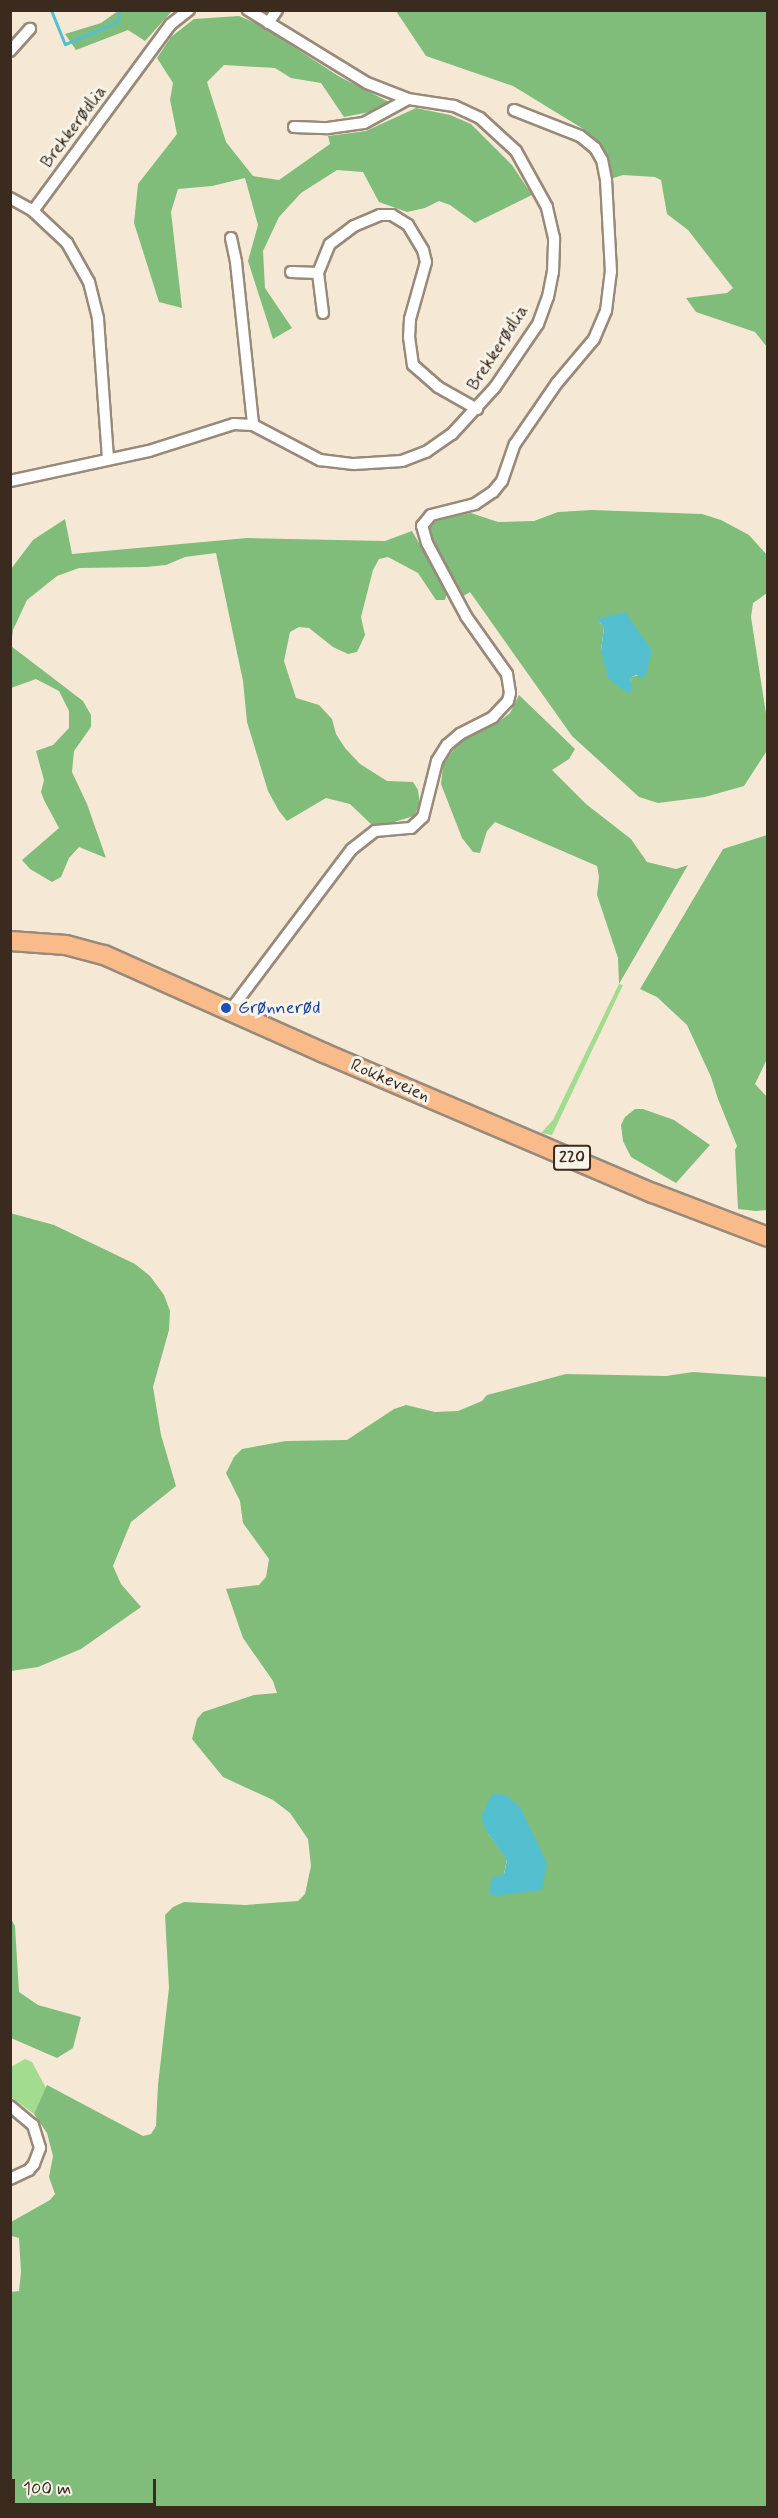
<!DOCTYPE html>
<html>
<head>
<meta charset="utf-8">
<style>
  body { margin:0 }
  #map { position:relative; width:778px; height:2518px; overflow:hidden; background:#f5e9d5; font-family:Mynerve,sans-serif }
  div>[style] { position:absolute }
  .green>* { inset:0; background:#a1dc8f }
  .forest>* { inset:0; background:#80bc7a }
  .water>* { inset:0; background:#54c0cf }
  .stream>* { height:3px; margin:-1.5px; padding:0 1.5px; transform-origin:1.5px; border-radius:1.5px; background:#54c0cf }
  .roads { filter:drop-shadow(2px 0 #988a7a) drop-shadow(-2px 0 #988a7a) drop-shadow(0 2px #988a7a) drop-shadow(0 -2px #988a7a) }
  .street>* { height:10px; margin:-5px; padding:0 5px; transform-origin:5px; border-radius:5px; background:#fff }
  .primary>* { height:18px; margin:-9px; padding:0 9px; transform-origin:9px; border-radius:9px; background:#fabb8b }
  .dots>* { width:16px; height:16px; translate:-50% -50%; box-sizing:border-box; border:3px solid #f7f3e8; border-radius:50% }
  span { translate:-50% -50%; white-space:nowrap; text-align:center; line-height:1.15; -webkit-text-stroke:6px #f7f3e8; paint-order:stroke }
  .shield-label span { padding:2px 4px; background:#f7f3e8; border:2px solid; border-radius:4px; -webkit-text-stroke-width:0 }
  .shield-label { font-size:16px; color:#3b2a1e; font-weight:700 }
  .street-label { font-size:18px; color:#3b2a1e }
  .transit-label { font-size:18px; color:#164399 }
  .left { translate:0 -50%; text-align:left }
  .frame { position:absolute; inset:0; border:12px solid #3b2a1e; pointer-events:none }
  .scale { position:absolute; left:12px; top:2479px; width:144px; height:27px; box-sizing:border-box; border:3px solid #3b2a1e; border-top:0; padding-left:8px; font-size:18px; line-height:21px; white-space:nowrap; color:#3b2a1e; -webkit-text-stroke:4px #f7f3e8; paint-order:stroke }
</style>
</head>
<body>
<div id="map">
  <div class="green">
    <i style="clip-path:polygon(619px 984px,623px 985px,552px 1135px,541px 1133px,553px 1120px)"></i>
    <i style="clip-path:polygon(25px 2059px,32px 2062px,46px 2088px,34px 2114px,11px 2097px,11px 2067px)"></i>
  </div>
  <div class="forest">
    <i style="clip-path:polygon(118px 11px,172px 11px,145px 41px,128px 30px,76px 50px,65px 34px,101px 23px)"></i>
    <i style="clip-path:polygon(396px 11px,767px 11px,767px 347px,755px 332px,696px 312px,686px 298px,727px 293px,733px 288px,688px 230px,667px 214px,661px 180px,655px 177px,623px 175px,610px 179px,604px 154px,585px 130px,513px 86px,426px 56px)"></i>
    <i style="clip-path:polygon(239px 16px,258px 24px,340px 77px,389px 102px,380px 110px,344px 117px,321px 83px,291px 78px,275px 68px,224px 65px,207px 82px,226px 142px,253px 176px,279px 180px,330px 144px,328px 136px,366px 131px,416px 108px,450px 115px,471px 124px,512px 165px,532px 195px,475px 223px,450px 205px,439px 201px,425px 208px,407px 212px,379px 202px,363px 172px,337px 170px,301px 193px,279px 217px,263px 251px,265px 288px,292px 328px,273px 339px,248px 261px,258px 225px,245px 178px,212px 186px,178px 189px,171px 212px,182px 308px,159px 302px,134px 223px,138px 184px,177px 134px,170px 100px,173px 83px,157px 58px,171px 37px,194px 19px)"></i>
    <i style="clip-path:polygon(evenodd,592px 510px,702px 514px,721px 520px,749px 535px,767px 555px,767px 593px,753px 603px,751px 617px,767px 720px,768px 749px,744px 786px,705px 797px,658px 803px,639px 797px,572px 736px,470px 592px,462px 597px,428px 537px,428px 528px,437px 520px,471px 513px,498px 522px,534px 521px,558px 512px,592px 510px,597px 619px,646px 674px,631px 677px,630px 682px,601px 650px,604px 628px,597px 619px)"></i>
    <i style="clip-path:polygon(65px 519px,72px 554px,247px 538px,385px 541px,412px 531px,447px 591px,445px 600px,436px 600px,418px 573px,388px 557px,379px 559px,373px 570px,361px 617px,365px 635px,357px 652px,348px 654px,333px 647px,309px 628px,299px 627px,290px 632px,284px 661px,296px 698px,319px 705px,332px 719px,336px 734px,345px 748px,360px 764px,387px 781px,413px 782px,418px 790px,420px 804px,414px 816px,391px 823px,372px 825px,350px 804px,326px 798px,287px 821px,279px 811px,268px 791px,247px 722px,243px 681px,216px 553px,185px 557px,166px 565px,146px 567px,79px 568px,57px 576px,27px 600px,13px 630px,11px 646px,83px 701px,91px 715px,91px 727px,74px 751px,72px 772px,87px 804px,106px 858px,79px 847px,69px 858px,61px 877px,52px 882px,30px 869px,22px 860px,59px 828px,44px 800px,41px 792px,44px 780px,36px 751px,53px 745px,69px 728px,69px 711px,59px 691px,36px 679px,11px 688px,11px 569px,33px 540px)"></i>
    <i style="clip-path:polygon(519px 695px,575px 749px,569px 759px,552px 770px,586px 804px,631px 839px,647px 862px,676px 869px,688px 865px,619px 984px,618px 958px,597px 895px,599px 877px,597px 866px,495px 822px,487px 831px,480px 853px,473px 852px,462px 838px,441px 784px,443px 765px,457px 745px,472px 734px,496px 724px,510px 713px)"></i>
    <i style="clip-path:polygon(767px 835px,767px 1059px,755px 1084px,767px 1097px,768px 1210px,756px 1211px,738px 1209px,735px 1150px,737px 1146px,718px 1099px,711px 1077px,687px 1025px,657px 997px,640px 989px,723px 849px)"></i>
    <i style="clip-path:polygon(635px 1109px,643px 1109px,674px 1120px,710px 1145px,676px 1183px,631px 1157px,623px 1141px,621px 1125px,625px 1117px)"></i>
    <i style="clip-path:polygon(10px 1213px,54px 1225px,135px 1264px,150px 1276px,164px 1295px,170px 1311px,169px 1330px,153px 1387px,161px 1435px,176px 1486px,131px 1522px,113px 1566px,121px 1584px,141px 1607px,81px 1649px,38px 1667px,11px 1671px)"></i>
    <i style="clip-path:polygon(evenodd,693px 1372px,767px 1377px,767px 2507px,11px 2507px,10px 2292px,19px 2291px,21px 2272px,19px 2238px,11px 2236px,11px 2222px,50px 2200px,55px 2194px,49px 2177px,53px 2156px,47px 2133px,34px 2114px,47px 2085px,143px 2136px,151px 2134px,156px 2126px,158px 2085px,169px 1988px,165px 1915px,173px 1907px,184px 1902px,245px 1905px,298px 1901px,305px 1894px,311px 1866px,308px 1839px,290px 1813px,273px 1800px,223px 1777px,192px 1739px,197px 1719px,203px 1712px,254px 1695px,277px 1693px,273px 1681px,243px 1638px,226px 1589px,259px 1585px,266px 1577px,269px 1559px,243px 1523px,240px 1501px,226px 1473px,234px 1457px,242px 1449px,286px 1441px,347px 1440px,394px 1409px,406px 1405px,435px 1412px,458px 1411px,482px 1401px,487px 1395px,566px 1374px,666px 1376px,693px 1372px,487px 1832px,542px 1890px,504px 1874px,507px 1859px,487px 1832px)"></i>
    <i style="clip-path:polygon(10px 1917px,15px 1926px,19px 1992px,38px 2005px,81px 2017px,73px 2048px,57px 2058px,11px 2038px)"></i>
  </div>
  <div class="water">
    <i style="clip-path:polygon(625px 612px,652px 650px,646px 675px,640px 679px,637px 675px,631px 677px,630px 682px,634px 688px,627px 693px,608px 678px,601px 650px,604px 628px,597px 619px)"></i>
    <i style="clip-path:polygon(492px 1794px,506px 1795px,520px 1807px,547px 1863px,542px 1890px,493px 1896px,489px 1891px,492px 1878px,504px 1874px,507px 1860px,487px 1832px,481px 1817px)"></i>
  </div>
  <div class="stream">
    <i style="left:51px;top:10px;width:37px;rotate:68deg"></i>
    <i style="left:65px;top:44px;width:56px;rotate:-22.9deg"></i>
    <i style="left:117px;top:22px;width:12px;rotate:-76deg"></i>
  </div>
  <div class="roads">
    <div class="street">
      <i style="left:268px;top:23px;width:16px;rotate:-55deg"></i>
      <i style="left:10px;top:51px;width:30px;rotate:-48deg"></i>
      <i style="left:294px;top:127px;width:34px;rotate:2deg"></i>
      <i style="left:328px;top:128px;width:36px;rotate:-8deg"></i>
      <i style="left:364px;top:123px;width:50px;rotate:-28.6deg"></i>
      <i style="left:10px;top:198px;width:26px;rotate:29deg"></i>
      <i style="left:33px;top:211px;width:47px;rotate:43.3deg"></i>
      <i style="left:67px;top:243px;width:45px;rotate:60.6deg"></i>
      <i style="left:89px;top:282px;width:38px;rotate:76deg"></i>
      <i style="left:98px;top:319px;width:139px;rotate:85.9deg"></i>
      <i style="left:33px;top:211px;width:232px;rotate:-53.6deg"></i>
      <i style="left:171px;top:24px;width:23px;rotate:-38deg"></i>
      <i style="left:231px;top:238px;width:25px;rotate:78deg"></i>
      <i style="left:236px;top:262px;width:164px;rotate:84deg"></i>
      <i style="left:291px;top:272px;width:27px;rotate:2deg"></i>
      <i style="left:323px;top:313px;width:40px;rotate:-97.1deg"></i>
      <i style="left:318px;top:273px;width:31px;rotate:-68deg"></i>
      <i style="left:330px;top:244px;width:30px;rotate:-37deg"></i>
      <i style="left:354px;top:226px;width:28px;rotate:-23deg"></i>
      <i style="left:380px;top:215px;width:12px"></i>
      <i style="left:392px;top:215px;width:19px;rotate:32deg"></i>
      <i style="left:408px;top:225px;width:29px;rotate:59deg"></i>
      <i style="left:423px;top:250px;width:12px;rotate:76deg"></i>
      <i style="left:426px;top:262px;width:59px;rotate:105.7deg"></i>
      <i style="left:410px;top:319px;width:18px;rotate:93deg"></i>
      <i style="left:409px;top:337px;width:28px;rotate:82deg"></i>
      <i style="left:413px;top:365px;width:33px;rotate:41deg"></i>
      <i style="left:438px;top:387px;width:45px;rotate:29.4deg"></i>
      <i style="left:10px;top:481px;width:142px;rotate:-12.2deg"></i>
      <i style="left:149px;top:451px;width:89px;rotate:-17.6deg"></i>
      <i style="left:234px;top:424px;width:19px;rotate:3deg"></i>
      <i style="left:253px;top:425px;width:76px;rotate:27.6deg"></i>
      <i style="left:320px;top:460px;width:34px;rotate:7deg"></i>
      <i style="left:354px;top:464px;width:48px;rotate:-3.6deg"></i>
      <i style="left:402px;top:461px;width:26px;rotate:-21deg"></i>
      <i style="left:426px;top:452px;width:32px;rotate:-35deg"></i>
      <i style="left:452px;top:434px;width:64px;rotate:-47.5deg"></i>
      <i style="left:495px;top:387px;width:76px;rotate:-55.7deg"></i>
      <i style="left:538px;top:324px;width:29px;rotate:-70deg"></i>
      <i style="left:548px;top:297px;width:25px;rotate:-79deg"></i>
      <i style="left:553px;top:272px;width:34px;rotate:-88deg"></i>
      <i style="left:554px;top:238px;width:32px;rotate:-103deg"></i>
      <i style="left:547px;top:207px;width:64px;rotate:-119deg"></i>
      <i style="left:516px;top:151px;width:49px;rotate:-137.5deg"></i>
      <i style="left:480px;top:118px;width:29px;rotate:-155deg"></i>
      <i style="left:454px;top:106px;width:47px;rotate:-171.3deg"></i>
      <i style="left:408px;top:99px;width:44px;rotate:-158.7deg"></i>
      <i style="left:367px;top:83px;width:140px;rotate:-148.5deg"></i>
      <i style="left:229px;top:1012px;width:204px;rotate:-53deg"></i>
      <i style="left:352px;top:849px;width:29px;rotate:-38deg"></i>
      <i style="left:375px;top:831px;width:36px;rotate:-5deg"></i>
      <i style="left:411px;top:828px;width:16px;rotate:-43deg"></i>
      <i style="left:423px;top:817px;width:58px;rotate:-76deg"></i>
      <i style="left:437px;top:761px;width:19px;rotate:-58deg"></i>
      <i style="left:447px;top:745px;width:17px;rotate:-40deg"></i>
      <i style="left:460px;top:734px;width:37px;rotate:-27deg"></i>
      <i style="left:493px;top:717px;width:22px;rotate:-47deg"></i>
      <i style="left:508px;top:701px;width:8px;rotate:-76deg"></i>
      <i style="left:510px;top:693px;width:19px;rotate:-99deg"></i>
      <i style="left:507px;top:674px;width:71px;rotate:-125.3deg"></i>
      <i style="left:466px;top:616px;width:83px;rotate:-118.1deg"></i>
      <i style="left:427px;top:543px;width:18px;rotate:-106deg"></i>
      <i style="left:422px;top:526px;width:14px;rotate:-51deg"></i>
      <i style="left:431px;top:515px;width:45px;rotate:-14deg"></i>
      <i style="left:475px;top:504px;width:22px;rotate:-34deg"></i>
      <i style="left:493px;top:492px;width:14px;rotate:-51deg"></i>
      <i style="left:502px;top:481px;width:39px;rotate:-71deg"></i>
      <i style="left:515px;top:444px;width:74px;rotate:-55.5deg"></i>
      <i style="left:557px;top:383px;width:57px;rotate:-49.9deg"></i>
      <i style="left:594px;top:339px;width:30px;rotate:-67deg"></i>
      <i style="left:606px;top:311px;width:39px;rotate:-83deg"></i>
      <i style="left:611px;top:272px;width:92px;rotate:-93.1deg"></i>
      <i style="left:606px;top:180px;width:20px;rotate:-101deg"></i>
      <i style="left:602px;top:160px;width:14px;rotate:-120deg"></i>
      <i style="left:595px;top:148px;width:19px;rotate:-141deg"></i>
      <i style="left:580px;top:136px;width:71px;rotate:-158.5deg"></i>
      <i style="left:10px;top:2106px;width:30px;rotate:40deg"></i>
      <i style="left:33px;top:2125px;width:24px;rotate:73deg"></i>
      <i style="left:40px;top:2148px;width:17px;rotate:111deg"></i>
      <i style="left:34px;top:2164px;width:8px;rotate:130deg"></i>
      <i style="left:29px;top:2170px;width:21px;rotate:155deg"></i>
    </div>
    <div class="primary">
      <i style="left:10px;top:941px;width:56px;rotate:4.1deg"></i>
      <i style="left:66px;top:945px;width:39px;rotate:15deg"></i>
      <i style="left:104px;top:955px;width:241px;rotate:24deg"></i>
      <i style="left:324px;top:1053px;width:358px;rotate:23.1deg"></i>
      <i style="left:653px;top:1193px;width:123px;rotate:20.9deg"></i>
    </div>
  </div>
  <div class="dots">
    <i style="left:226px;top:1008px;background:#1a4fb4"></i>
  </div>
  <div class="shield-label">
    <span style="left:572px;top:1158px">220</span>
  </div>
  <div class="street-label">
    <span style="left:74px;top:127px;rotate:-53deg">Brekkerødlia</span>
    <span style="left:498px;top:348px;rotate:-57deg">Brekkerødlia</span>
    <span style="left:390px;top:1081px;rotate:23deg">Rokkeveien</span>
  </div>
  <div class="transit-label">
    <span class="left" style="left:238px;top:1008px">Grønnerød</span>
  </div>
  <div class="frame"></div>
  <div class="scale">100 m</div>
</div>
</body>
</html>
